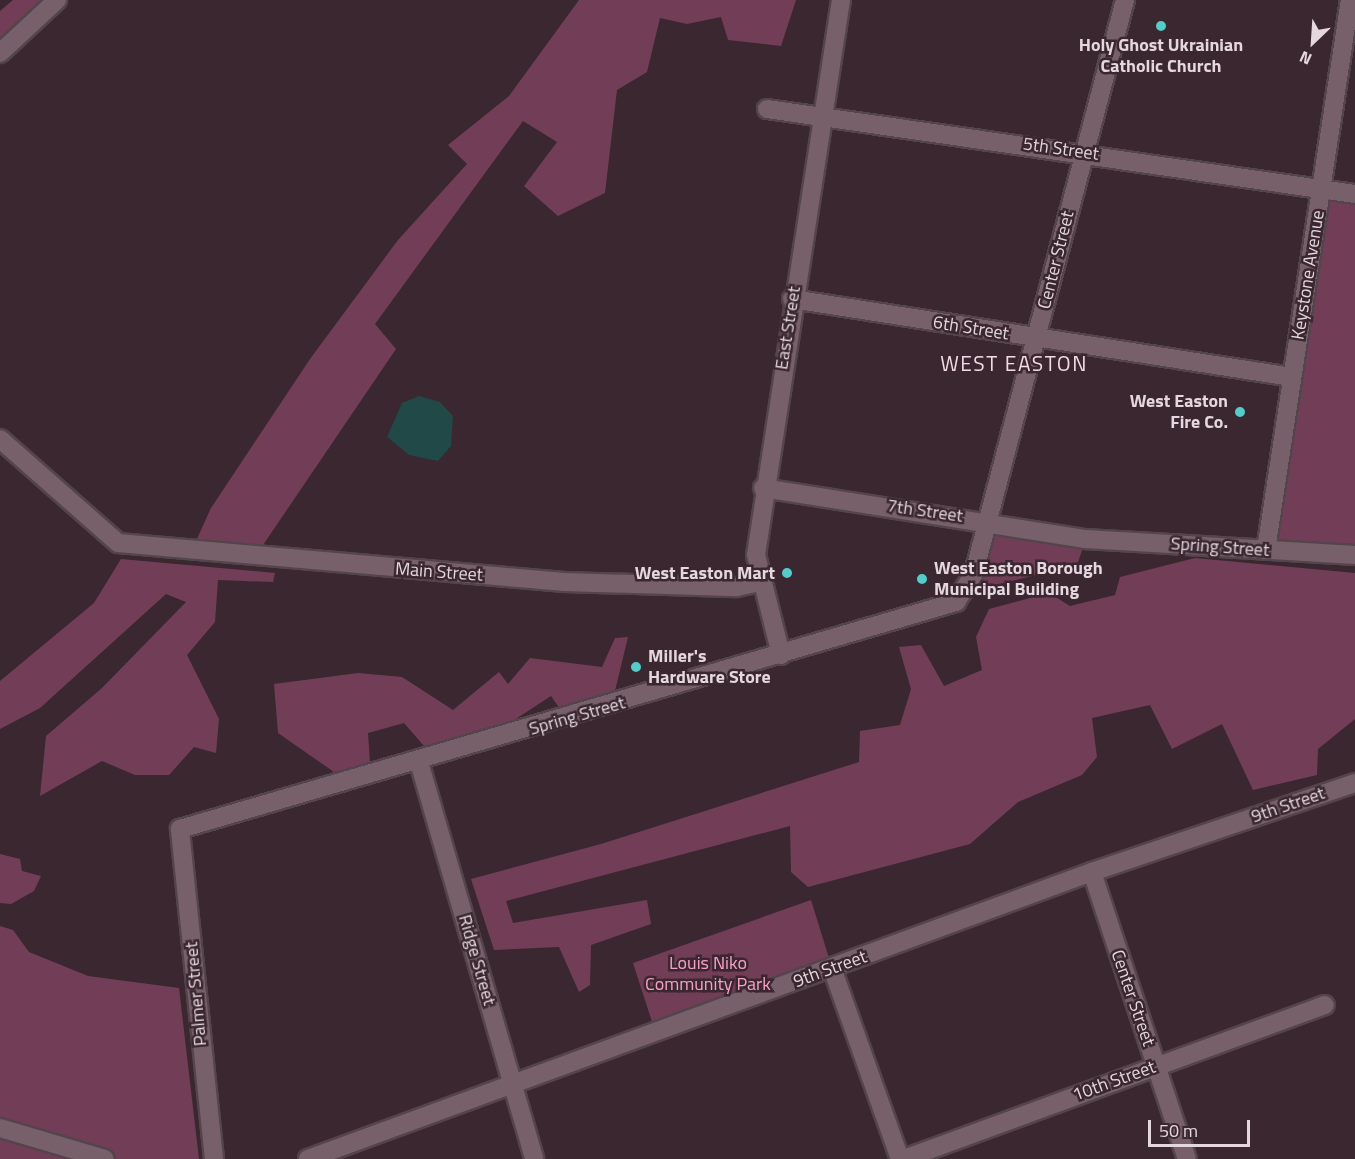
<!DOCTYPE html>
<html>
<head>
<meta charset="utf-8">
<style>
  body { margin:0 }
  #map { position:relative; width:1355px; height:1159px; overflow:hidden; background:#3b2730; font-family:"Titillium Web",sans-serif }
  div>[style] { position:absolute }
  .green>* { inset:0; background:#723e57 }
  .water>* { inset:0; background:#204948 }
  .roads { filter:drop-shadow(2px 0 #54444b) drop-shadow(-2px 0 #54444b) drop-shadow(0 2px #54444b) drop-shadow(0 -2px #54444b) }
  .minor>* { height:18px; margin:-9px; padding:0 9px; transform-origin:9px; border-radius:9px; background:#77606a }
  .dots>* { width:16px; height:16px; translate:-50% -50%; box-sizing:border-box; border:3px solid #3b2730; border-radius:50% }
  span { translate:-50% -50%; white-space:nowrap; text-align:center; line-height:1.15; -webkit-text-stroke:5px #3b2730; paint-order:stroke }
  .poi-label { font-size:18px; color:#e4d7dd; font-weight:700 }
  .right { translate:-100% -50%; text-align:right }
  .left { translate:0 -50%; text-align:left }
  .street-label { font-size:18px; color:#e4d7dd }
  .park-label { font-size:18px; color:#f9a0c9 }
  .quarter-label { font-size:21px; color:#f3d9e4; letter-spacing:1.5px }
  .north { position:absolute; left:1283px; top:12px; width:60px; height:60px; -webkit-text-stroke:4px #3b2730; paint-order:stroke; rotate:205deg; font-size:16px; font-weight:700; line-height:24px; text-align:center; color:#e4d7dd }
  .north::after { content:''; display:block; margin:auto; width:21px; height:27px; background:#e4d7dd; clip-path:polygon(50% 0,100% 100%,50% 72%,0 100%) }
  .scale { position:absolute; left:1148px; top:1120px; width:102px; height:27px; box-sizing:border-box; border:3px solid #e4d7dd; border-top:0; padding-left:8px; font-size:18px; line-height:21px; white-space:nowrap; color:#e4d7dd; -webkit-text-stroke:4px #3b2730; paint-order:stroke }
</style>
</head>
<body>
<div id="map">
  <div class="green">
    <i style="clip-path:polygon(13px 0,57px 0,0 53px,0 11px)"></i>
    <i style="clip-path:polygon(579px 0,796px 0,781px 46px,728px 40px,721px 17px,687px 24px,660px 18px,647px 72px,617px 90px,605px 193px,558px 216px,524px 186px,557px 142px,523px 121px,375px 324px,396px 349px,263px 545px,196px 541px,211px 508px,310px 359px,398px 240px,467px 164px,448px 145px,509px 96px)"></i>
    <i style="clip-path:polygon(1321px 188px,1355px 194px,1355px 552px,1266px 550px)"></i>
    <i style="clip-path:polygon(985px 520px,1086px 539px,1077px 565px,980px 589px,978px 553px)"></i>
    <i style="clip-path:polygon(1195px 558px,1355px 573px,1355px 719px,1318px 749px,1317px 775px,1253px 790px,1222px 724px,1172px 749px,1150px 705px,1092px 718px,1097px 757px,1082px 775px,1018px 802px,970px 844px,808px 887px,791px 872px,790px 826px,506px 901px,513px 923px,647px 900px,651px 924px,591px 945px,590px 985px,579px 992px,559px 947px,494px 950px,471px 879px,601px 844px,859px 762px,860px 731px,900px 725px,911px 689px,899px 647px,921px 645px,944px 686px,982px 670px,976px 637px,989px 609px,1049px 593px,1070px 606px,1115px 595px,1120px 577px)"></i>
    <i style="clip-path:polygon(121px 559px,275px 573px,273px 582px,218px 580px,215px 622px,187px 655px,219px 719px,216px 753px,194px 747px,169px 775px,135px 775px,102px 761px,40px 796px,46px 736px,102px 688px,186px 602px,166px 594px,40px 708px,0 729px,0 681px,94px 603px)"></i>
    <i style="clip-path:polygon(628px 637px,614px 695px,560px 709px,551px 696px,508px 724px,424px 746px,404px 723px,368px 733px,370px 763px,334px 772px,278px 733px,274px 684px,358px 673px,402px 677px,453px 710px,499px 672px,508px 684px,530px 658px,602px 667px,615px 638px)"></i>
    <i style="clip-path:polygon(0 854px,20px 859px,22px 871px,41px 876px,34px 891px,11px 904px,0 903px)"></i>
    <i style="clip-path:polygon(811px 900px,832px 968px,655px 1031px,633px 963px)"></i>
    <i style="clip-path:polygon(0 926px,13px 930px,29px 952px,88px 976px,179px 988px,199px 1159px,0 1159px)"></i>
  </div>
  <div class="water">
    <i style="clip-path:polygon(419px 396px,440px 402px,453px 416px,451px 446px,438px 461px,409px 455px,387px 437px,402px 403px)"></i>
  </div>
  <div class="roads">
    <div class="minor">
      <i style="left:0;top:53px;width:78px;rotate:-42.9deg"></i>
      <i style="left:767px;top:109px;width:594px;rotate:8.23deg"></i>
      <i style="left:792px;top:299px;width:506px;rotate:8.87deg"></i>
      <i style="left:0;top:439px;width:157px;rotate:41.4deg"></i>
      <i style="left:118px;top:543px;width:448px;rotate:5deg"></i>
      <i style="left:564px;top:582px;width:173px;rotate:1.7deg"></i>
      <i style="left:737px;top:587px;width:25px;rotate:-12deg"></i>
      <i style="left:763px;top:488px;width:327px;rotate:9deg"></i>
      <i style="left:1086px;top:539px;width:269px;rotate:3.4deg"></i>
      <i style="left:1266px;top:550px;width:556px;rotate:-81.32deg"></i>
      <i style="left:781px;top:655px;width:103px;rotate:-104deg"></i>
      <i style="left:756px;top:555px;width:561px;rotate:-81.29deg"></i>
      <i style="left:419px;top:762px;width:413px;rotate:73.8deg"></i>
      <i style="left:1092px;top:872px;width:302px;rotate:71.7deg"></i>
      <i style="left:832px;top:968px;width:203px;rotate:70.4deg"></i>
      <i style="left:0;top:1128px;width:109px;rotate:16.4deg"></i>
      <i style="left:214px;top:1159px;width:332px;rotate:-95.9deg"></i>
      <i style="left:180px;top:829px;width:809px;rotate:-16.31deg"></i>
      <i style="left:956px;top:602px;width:34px;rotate:-58deg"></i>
      <i style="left:974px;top:573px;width:593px;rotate:-75.24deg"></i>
      <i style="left:308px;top:1159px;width:835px;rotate:-20.11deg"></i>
      <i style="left:1092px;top:872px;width:278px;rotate:-18.7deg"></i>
      <i style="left:904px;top:1159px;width:448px;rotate:-20.1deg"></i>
    </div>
  </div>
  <div class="dots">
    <i style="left:1161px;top:26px;background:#53cdca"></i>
    <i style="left:1240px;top:412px;background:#53cdca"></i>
    <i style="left:787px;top:573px;background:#53cdca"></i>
    <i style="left:922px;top:579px;background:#53cdca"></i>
    <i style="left:636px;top:667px;background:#53cdca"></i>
  </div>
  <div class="poi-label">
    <span style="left:1161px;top:56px">Holy Ghost Ukrainian<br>Catholic Church</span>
    <span class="right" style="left:1228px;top:412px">West Easton<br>Fire Co.</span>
    <span class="left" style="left:934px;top:579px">West Easton Borough<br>Municipal Building</span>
    <span class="right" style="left:775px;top:573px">West Easton Mart</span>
    <span class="left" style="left:648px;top:667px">Miller's<br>Hardware Store</span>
  </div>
  <div class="street-label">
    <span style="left:1061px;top:149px;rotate:8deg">5th Street</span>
    <span style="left:1056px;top:260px;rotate:-76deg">Center Street</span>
    <span style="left:1308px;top:275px;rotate:-81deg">Keystone Avenue</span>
    <span style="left:788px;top:328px;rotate:-81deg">East Street</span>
    <span style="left:971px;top:328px;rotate:9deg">6th Street</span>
    <span style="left:925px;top:511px;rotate:8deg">7th Street</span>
    <span style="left:1220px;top:547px;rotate:4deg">Spring Street</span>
    <span style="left:439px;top:572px;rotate:4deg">Main Street</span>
    <span style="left:577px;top:716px;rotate:-16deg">Spring Street</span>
    <span style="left:1288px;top:805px;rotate:-19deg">9th Street</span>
    <span style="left:477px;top:960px;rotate:74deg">Ridge Street</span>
    <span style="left:830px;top:969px;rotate:-20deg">9th Street</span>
    <span style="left:196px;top:994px;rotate:-95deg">Palmer Street</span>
    <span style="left:1133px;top:998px;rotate:71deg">Center Street</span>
    <span style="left:1114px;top:1081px;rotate:-20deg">10th Street</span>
  </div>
  <div class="park-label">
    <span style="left:708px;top:974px">Louis Niko<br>Community Park</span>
  </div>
  <div class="quarter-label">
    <span style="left:1014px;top:363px">WEST EASTON</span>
  </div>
  <div class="north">N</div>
  <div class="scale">50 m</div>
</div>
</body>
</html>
